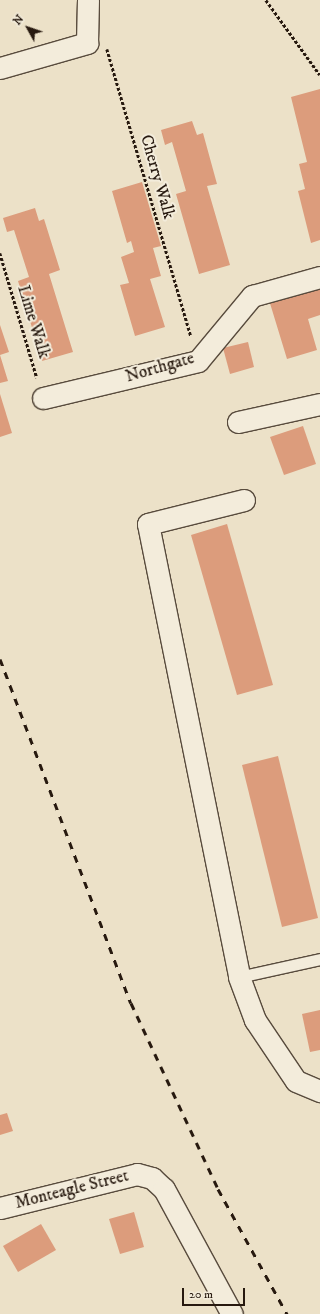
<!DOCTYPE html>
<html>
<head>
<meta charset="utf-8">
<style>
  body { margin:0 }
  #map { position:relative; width:320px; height:1314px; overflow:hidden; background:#ece1c8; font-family:"IM FELL DW Pica",serif }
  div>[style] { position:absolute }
  .building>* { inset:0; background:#dc9c7c }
  .path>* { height:2.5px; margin-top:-1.25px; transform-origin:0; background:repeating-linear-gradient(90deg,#27190f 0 3px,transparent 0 5px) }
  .roads { filter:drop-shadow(1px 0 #584b3d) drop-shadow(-1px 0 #584b3d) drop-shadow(0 1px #584b3d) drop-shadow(0 -1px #584b3d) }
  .service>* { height:11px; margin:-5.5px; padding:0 5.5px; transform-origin:5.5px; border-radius:5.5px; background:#f3ecdb }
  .minor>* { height:21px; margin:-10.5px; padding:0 10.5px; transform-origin:10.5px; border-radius:10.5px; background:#f3ecdb }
  .rail>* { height:3px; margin-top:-1.5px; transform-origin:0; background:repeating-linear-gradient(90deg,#27190f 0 7px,transparent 0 14px) }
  span { translate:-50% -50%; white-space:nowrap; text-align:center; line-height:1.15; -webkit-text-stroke:4px #f3ecdb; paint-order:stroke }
  .street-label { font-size:17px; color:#27190f }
  .north { position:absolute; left:8px; top:8px; width:40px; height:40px; -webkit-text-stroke:3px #f3ecdb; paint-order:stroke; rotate:310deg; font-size:11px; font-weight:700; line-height:16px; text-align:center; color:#27190f }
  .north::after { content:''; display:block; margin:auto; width:14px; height:18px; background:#27190f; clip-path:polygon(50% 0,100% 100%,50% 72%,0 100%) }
  .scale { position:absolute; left:182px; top:1288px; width:63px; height:18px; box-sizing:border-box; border:2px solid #27190f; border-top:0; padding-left:5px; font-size:12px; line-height:14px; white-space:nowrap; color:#27190f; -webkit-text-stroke:3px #f3ecdb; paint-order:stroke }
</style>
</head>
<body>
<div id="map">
  <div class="building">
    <i style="clip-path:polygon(320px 89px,320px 240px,311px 243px,298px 191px,305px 189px,299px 164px,307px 162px,291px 97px)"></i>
    <i style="clip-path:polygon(192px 121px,197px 135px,203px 133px,217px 184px,207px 186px,230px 265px,199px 274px,176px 194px,186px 191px,172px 142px,165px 145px,161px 130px)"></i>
    <i style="clip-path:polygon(142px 182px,161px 246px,153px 248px,161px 276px,150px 279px,165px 327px,135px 336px,120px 285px,129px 283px,121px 257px,134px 252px,131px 241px,127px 243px,112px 191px)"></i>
    <i style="clip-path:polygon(35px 208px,39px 221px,44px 219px,60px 270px,49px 274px,73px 352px,42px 361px,18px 281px,29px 277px,14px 230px,7px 232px,3px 218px)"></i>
    <i style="clip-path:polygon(320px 287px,320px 315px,308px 319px,317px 350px,287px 359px,269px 300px)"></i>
    <i style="clip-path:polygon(0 325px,9px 352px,0 355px,8px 381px,0 383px)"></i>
    <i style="clip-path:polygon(248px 342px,254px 367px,230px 374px,223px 348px)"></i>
    <i style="clip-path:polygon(0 394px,12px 433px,0 437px)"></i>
    <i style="clip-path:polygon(303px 426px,316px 464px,284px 475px,270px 437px)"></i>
    <i style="clip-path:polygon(227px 524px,273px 685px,237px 695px,191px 535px)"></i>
    <i style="clip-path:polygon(278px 756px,318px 918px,282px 927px,242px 765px)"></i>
    <i style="clip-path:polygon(320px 1010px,320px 1050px,310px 1052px,302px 1014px)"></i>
    <i style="clip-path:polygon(7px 1113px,13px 1131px,0 1135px,0 1115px)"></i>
    <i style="clip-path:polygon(134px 1212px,144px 1247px,120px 1254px,109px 1219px)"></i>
    <i style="clip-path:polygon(41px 1224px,56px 1250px,18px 1272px,3px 1246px)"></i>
  </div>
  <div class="path">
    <i style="left:266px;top:0;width:92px;rotate:54.2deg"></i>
    <i style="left:107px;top:49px;width:299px;rotate:73.7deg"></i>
    <i style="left:0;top:253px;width:130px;rotate:73.5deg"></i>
  </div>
  <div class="roads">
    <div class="service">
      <i style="left:239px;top:977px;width:83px;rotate:-12.5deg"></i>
    </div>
    <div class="minor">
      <i style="left:0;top:68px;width:91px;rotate:-16deg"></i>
      <i style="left:87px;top:43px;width:43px;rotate:-88.7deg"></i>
      <i style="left:43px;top:398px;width:159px;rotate:-13.4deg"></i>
      <i style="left:198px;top:361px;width:85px;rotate:-50.3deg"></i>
      <i style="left:252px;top:296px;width:71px;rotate:-15.6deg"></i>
      <i style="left:238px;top:422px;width:84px;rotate:-12.4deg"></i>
      <i style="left:244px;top:500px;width:99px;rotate:166deg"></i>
      <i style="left:148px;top:524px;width:462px;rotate:78.6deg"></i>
      <i style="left:239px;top:977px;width:46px;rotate:69.6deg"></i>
      <i style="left:255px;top:1020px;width:73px;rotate:56.1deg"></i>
      <i style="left:296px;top:1081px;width:26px;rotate:23deg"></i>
      <i style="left:0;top:1208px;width:141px;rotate:-13.9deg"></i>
      <i style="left:137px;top:1174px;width:16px;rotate:15deg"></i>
      <i style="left:152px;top:1178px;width:16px;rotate:43deg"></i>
      <i style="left:164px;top:1189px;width:142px;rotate:61.5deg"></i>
    </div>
  </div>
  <div class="rail">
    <i style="left:0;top:659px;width:368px;rotate:69.2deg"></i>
    <i style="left:131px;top:1003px;width:205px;rotate:64.9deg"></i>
    <i style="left:218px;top:1189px;width:143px;rotate:61.1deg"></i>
  </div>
  <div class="street-label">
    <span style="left:157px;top:177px;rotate:74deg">Cherry Walk</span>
    <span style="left:33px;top:322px;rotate:73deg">Lime Walk</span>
    <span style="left:160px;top:368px;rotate:-16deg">Northgate</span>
    <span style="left:72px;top:1190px;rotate:-14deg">Monteagle Street</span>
  </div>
  <div class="north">N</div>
  <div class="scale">20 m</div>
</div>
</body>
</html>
